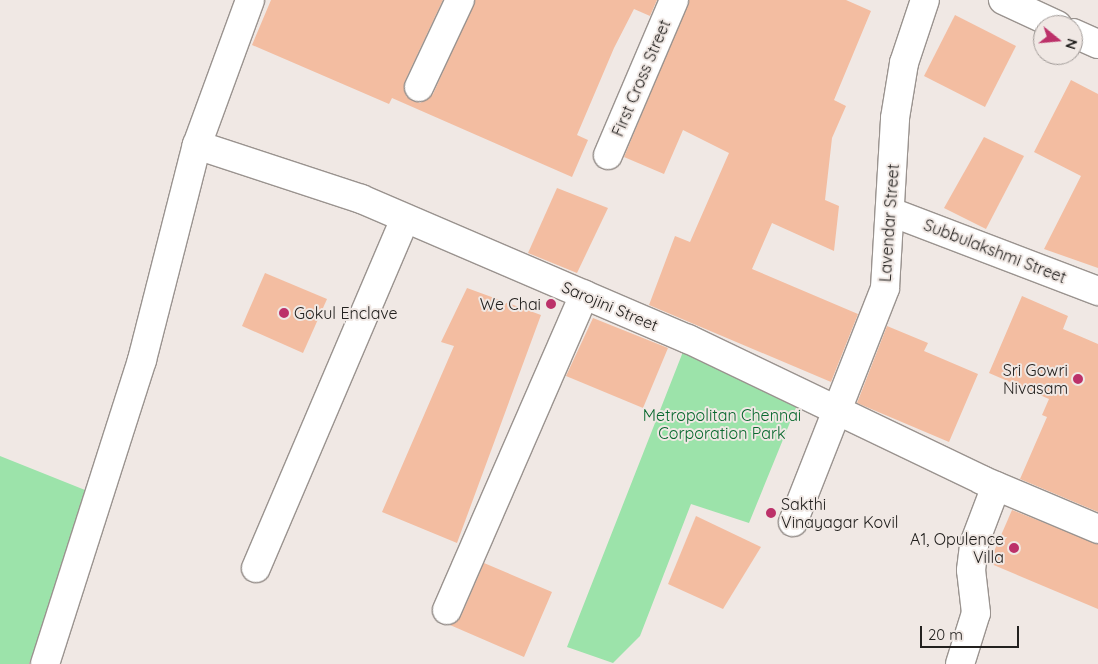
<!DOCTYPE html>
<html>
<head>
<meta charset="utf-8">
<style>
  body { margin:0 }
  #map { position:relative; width:1098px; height:664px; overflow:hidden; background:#f0e8e4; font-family:Quicksand,sans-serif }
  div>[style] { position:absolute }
  .green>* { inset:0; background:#9ce3aa }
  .building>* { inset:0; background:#f3bda1 }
  .roads { filter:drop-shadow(1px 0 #9a938f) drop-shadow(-1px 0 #9a938f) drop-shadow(0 1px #9a938f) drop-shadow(0 -1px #9a938f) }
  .minor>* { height:28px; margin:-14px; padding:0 14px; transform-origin:14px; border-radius:14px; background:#fff }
  .dots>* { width:14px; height:14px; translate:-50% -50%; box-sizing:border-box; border:2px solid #f0e8e4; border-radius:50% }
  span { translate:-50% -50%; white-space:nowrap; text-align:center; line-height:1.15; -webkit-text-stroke:4px #f0e8e4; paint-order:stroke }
  .street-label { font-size:16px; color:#23211f }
  .poi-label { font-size:16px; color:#23211f }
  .right { translate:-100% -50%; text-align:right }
  .left { translate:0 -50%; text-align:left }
  .park-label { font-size:16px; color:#08682e }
  .north { position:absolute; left:1033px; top:15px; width:50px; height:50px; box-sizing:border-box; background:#f0e8e4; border:1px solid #9e9895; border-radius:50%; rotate:107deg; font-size:14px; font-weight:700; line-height:20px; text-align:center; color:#23211f }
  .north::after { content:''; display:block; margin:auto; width:18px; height:22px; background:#bc3169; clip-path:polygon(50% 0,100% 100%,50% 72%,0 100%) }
  .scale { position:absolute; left:920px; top:626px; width:99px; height:22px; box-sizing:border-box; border:2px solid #23211f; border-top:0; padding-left:6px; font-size:15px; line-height:18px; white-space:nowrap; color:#23211f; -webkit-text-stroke:4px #f0e8e4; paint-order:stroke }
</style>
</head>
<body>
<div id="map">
  <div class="green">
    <i style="clip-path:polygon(688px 339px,802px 393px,749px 523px,691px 504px,640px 636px,613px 663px,567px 647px)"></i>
    <i style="clip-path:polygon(0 456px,90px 492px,29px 664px,0 664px)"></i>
  </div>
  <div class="building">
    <i style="clip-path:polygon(271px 0,443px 0,405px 81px,406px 96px,420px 103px,433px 94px,475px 0,657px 0,650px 16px,634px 9px,614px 48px,577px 135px,588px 140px,572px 177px,392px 98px,389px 104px,252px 45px)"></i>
    <i style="clip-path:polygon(689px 0,846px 0,871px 11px,834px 100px,846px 106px,832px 138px,825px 200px,839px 206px,834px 251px,772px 223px,752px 269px,858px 314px,831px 382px,649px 305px,675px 236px,690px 242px,729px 153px,683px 130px,664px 174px,624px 157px)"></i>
    <i style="clip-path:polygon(955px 15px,1016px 46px,985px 107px,924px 76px)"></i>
    <i style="clip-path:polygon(1071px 80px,1098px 94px,1098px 268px,1044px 249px,1081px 176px,1034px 152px)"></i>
    <i style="clip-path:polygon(984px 137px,1024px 156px,986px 229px,944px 208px)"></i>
    <i style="clip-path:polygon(557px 188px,608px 208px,577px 273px,528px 253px)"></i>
    <i style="clip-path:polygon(265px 273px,327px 299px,303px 353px,242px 326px)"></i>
    <i style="clip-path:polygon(467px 288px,541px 315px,457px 543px,382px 512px,454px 346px,441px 342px)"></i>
    <i style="clip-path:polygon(1022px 296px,1068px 316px,1063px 329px,1098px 344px,1098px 512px,1020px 479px,1047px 417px,1042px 415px,1049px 399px,989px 373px)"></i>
    <i style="clip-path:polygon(593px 318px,668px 348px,643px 408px,566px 376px)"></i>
    <i style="clip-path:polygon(887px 326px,928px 343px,924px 351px,978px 374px,949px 442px,857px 403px)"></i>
    <i style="clip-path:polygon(1012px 510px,1098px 544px,1098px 609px,989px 563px)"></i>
    <i style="clip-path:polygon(696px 516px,761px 547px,723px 609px,668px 584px)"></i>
    <i style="clip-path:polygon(484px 563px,552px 592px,524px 657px,450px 625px,461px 616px)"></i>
  </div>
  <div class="roads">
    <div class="minor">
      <i style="left:1003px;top:0;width:60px;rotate:24.8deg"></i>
      <i style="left:1073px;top:33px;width:27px;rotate:24deg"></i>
      <i style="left:419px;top:87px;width:96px;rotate:-64.8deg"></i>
      <i style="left:197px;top:145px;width:173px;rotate:18.2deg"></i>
      <i style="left:361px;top:199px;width:356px;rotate:23.2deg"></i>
      <i style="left:688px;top:339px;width:326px;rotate:25.6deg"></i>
      <i style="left:982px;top:480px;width:126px;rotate:22.9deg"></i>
      <i style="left:608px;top:155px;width:168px;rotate:-66.9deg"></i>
      <i style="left:891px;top:212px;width:222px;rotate:20.9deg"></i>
      <i style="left:793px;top:522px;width:251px;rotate:-68.5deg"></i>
      <i style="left:885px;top:288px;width:170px;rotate:-86.6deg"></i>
      <i style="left:895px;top:118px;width:56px;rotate:-80.7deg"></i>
      <i style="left:904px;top:63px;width:66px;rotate:-71.6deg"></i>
      <i style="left:256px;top:568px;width:379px;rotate:-66.9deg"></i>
      <i style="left:447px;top:610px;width:344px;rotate:-66.5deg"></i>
      <i style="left:45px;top:664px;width:319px;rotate:-72.3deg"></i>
      <i style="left:142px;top:360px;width:222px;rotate:-75.7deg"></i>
      <i style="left:197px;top:145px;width:154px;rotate:-69.9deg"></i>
      <i style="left:960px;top:664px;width:53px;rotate:-72.6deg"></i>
      <i style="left:976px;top:613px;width:43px;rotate:-96.6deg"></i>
      <i style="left:971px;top:570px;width:26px;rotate:-83deg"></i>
      <i style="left:974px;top:544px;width:62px;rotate:-69.2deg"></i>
    </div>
  </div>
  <div class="dots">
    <i style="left:551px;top:304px;background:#bc3169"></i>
    <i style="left:284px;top:313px;background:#bc3169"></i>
    <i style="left:1078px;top:379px;background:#bc3169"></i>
    <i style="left:771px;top:513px;background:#bc3169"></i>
    <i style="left:1014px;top:548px;background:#bc3169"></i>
  </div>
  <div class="street-label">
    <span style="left:641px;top:78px;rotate:-67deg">First Cross Street</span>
    <span style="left:889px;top:223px;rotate:-86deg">Lavendar Street</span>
    <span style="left:995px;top:251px;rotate:21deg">Subbulakshmi Street</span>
    <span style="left:610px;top:306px;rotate:23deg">Sarojini Street</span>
  </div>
  <div class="poi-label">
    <span class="right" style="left:541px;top:304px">We Chai</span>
    <span class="left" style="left:294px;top:313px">Gokul Enclave</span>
    <span class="right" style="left:1068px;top:379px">Sri Gowri<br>Nivasam</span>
    <span class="left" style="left:781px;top:513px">Sakthi<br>Vinayagar Kovil</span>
    <span class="right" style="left:1004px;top:548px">A1, Opulence<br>Villa</span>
  </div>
  <div class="park-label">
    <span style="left:722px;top:424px">Metropolitan Chennai<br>Corporation Park</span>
  </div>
  <div class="north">N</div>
  <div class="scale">20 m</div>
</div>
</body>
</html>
